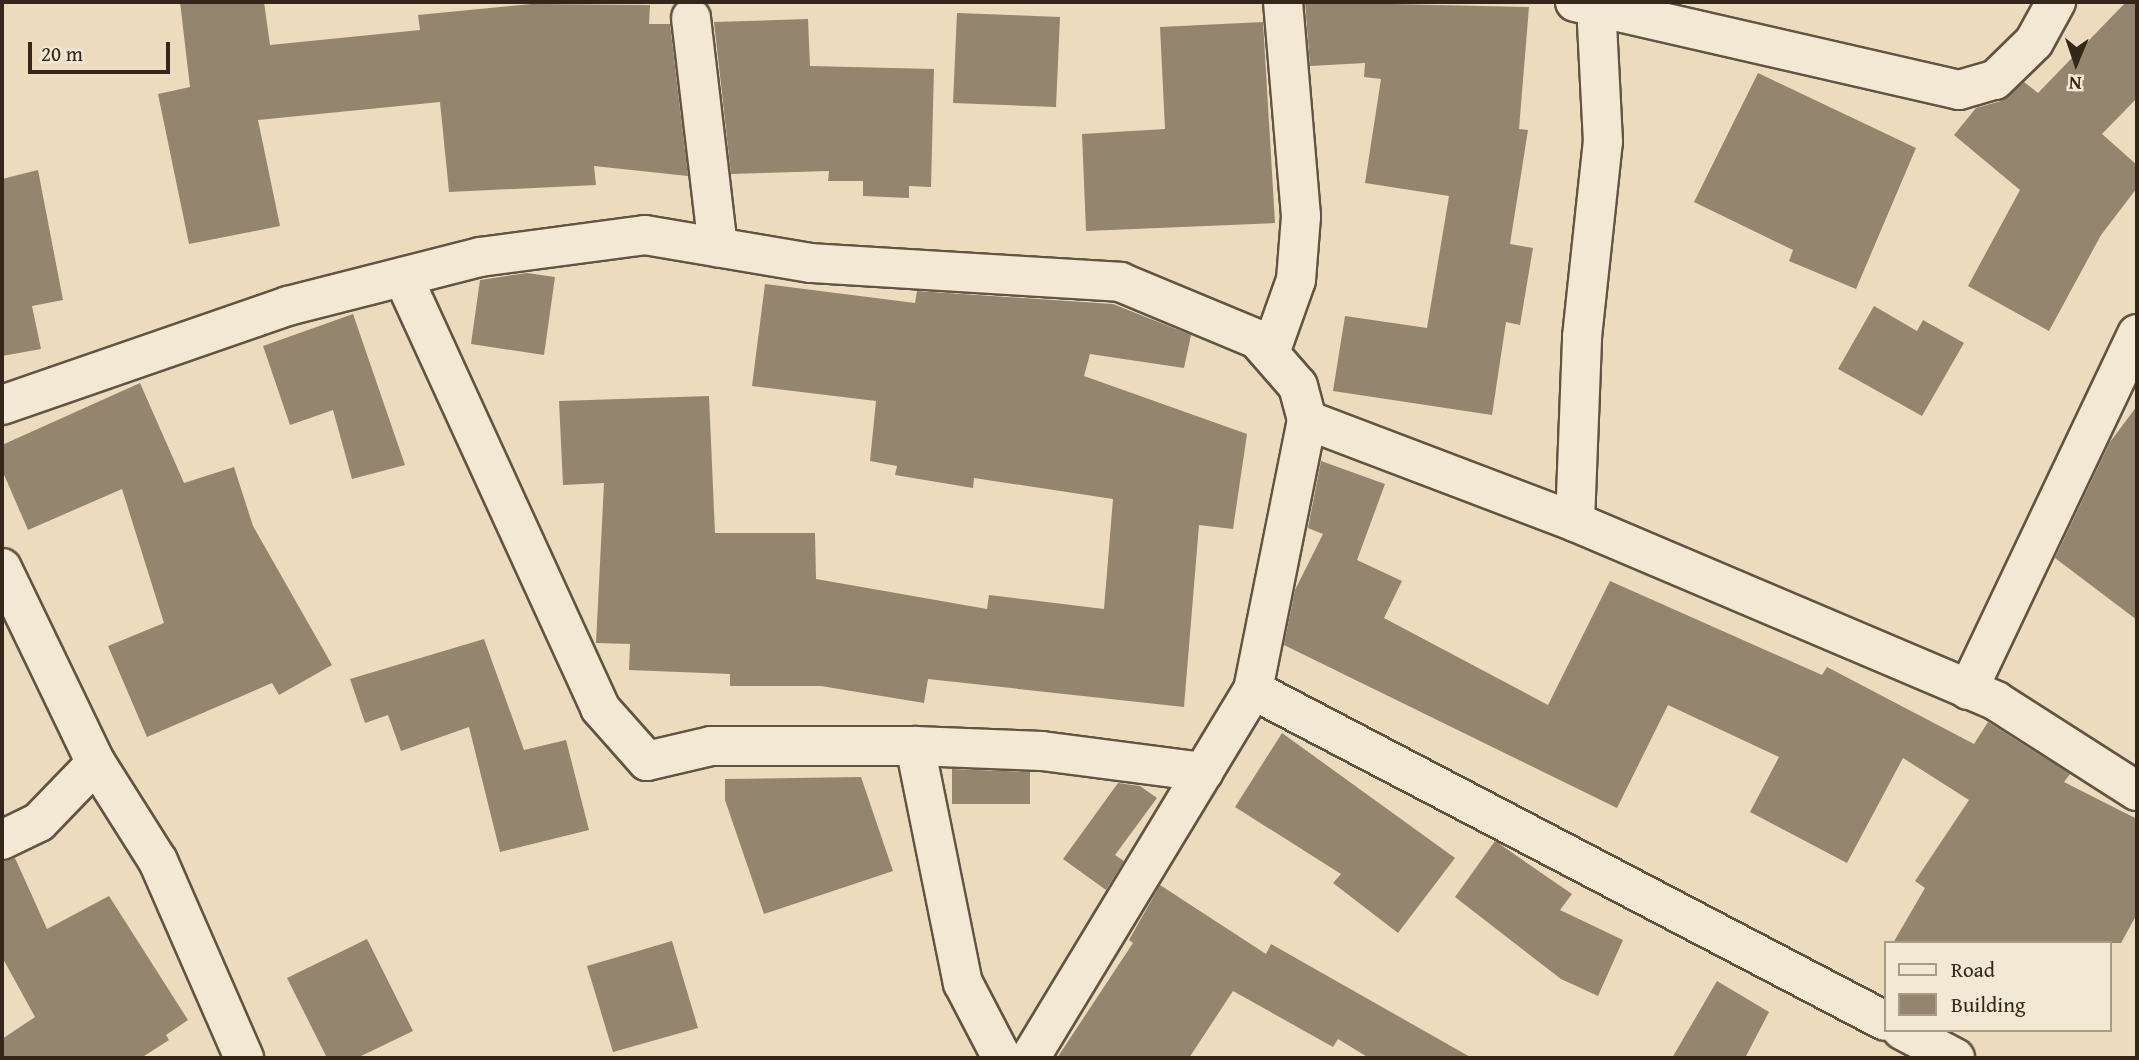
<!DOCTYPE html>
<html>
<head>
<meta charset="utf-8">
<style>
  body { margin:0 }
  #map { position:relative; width:2139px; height:1060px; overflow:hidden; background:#ecdbbd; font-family:"Gentium Book Plus",serif }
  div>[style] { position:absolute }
  .building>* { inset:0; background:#94856f }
  .roads { filter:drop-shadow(2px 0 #625443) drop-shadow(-2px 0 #625443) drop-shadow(0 2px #625443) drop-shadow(0 -2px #625443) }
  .street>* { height:38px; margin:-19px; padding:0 19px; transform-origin:19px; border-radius:19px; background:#f3e8d4 }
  span { translate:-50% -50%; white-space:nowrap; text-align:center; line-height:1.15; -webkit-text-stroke:7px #f3e8d4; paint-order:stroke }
  .frame { position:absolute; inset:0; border:4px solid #34271a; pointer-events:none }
  .legend { position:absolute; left:1884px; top:941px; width:228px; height:91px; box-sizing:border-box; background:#f3e8d4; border:2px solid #a79b8a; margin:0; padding:9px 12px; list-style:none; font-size:21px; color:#34271a }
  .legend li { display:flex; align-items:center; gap:14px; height:35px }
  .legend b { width:35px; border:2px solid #a79b8a }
  .north { position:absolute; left:2041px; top:28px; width:70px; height:70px; -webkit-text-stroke:5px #f3e8d4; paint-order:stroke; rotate:182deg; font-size:19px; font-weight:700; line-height:28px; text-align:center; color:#34271a }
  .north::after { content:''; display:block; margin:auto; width:24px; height:32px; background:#34271a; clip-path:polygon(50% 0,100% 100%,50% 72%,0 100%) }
  .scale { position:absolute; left:28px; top:42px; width:142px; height:32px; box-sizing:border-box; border:4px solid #34271a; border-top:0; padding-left:9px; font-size:21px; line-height:24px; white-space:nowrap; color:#34271a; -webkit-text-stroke:5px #f3e8d4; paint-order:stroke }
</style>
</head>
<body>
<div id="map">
  <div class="building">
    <i style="clip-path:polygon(180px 2px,264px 2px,270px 45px,420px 30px,418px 15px,532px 4px,650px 5px,649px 24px,670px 24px,688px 176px,594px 166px,596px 185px,449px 192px,440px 102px,258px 120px,280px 226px,189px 244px,158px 94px,190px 87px)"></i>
    <i style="clip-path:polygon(1305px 2px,1529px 7px,1519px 129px,1528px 130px,1510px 244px,1533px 248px,1520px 325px,1506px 322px,1492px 415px,1333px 391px,1345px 316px,1427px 328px,1449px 196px,1365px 183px,1381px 79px,1364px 77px,1365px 63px,1310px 66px)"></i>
    <i style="clip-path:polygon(2126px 2px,2137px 2px,2137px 98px,2102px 134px,2137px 165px,2137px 188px,2101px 235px,2049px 331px,1968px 286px,2020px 190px,1954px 135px,1976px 108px,2001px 101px,2024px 82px,2038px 93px)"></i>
    <i style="clip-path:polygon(957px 13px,1060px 17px,1056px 107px,953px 103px)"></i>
    <i style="clip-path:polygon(808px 19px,810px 66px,934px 69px,931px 187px,909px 186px,909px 198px,863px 196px,863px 181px,828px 181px,829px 171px,731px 174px,714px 22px)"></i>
    <i style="clip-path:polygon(1263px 22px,1275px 223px,1086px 231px,1082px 134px,1165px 129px,1160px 27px)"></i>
    <i style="clip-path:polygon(1758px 73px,1916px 148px,1856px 289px,1789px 261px,1793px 250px,1694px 202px)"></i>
    <i style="clip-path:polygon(38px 170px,63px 300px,32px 306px,41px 349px,2px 356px,2px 179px)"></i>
    <i style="clip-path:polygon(527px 273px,555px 277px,544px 355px,471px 344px,480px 280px)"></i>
    <i style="clip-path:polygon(765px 284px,915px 303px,917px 291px,1113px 304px,1191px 335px,1184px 368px,1090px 354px,1084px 376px,1247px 434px,1233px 529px,1199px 525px,1184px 707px,928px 679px,924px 703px,821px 686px,730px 686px,730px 674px,629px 670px,630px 644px,596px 643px,604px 483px,563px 485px,559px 401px,709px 396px,715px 533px,815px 533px,816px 579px,987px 609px,989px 595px,1104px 609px,1113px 499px,974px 478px,973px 488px,895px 475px,897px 466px,870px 461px,876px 401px,752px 386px)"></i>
    <i style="clip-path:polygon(1874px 306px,1917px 331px,1923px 320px,1964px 343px,1922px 416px,1838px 369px)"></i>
    <i style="clip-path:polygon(353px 314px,405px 465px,352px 479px,333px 410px,290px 425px,263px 346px)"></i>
    <i style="clip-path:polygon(140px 383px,184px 483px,234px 467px,253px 526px,332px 665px,279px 695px,272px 683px,147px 737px,108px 646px,164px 623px,122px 489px,28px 530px,2px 470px,2px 445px)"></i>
    <i style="clip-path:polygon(2137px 406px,2137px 620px,2055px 558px,2110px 442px)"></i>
    <i style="clip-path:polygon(1321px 461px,1385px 484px,1357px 560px,1402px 581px,1384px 618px,1548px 705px,1610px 581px,1822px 675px,1827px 667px,1974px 744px,1988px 722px,2070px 774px,2064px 782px,2137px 819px,2137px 914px,2121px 943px,1893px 943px,1925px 888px,1915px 881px,1969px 800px,1903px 758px,1847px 863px,1750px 812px,1779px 757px,1668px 705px,1617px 808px,1284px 645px,1295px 590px,1323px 534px,1308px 528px)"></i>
    <i style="clip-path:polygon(484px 639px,524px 750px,566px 740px,589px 830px,500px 852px,469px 727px,401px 751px,388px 715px,365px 723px,350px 679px)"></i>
    <i style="clip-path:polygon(1282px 733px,1455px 858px,1398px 933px,1333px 883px,1341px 874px,1235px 807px)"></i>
    <i style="clip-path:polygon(952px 769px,1030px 772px,1030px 804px,952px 804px)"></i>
    <i style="clip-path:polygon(861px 777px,893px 871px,764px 914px,725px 800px,725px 779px)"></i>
    <i style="clip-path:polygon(1118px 783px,1140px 786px,1157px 798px,1115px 855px,1124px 861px,1106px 890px,1063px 859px)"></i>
    <i style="clip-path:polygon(1495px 841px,1572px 894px,1560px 910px,1623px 940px,1598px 996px,1561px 979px,1455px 897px)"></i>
    <i style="clip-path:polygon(15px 858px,47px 929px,109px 896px,188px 1020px,166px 1035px,169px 1040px,141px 1058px,2px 1058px,2px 1039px,35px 1017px,2px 957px,2px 862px)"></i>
    <i style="clip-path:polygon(1160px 885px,1266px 954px,1271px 944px,1472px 1058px,1369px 1058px,1338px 1039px,1333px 1047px,1233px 991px,1189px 1058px,1057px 1058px,1133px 943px,1129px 940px)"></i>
    <i style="clip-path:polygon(367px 939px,413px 1031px,357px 1058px,327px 1058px,287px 978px)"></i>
    <i style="clip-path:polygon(672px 941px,698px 1028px,613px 1052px,587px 966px)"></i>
    <i style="clip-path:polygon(1717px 981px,1769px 1012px,1745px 1058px,1672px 1058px)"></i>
  </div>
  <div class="roads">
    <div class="street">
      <i style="left:1575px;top:2px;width:394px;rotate:12.9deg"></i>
      <i style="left:1959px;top:90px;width:37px;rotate:-16deg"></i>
      <i style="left:1995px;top:80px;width:54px;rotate:-44.3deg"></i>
      <i style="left:2034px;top:42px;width:46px;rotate:-61.2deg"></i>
      <i style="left:691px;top:18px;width:231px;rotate:83.3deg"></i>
      <i style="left:403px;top:277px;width:474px;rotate:65.4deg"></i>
      <i style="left:600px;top:708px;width:71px;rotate:48.4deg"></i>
      <i style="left:647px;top:761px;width:66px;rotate:-13.2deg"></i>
      <i style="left:711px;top:746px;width:204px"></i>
      <i style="left:915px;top:746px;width:127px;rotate:2.3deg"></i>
      <i style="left:1042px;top:751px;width:163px;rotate:7.4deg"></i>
      <i style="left:1270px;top:353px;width:77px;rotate:-70.4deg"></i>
      <i style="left:1296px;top:280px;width:64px;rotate:-85.5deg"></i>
      <i style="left:1301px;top:216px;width:215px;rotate:-94.8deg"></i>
      <i style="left:2px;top:405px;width:303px;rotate:-19.1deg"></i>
      <i style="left:288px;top:306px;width:198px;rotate:-14.3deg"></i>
      <i style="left:480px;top:257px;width:166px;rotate:-7.6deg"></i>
      <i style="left:645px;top:235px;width:168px;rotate:9.6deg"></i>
      <i style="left:811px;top:263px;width:310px;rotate:3.5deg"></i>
      <i style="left:1120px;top:282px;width:148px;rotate:22.6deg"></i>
      <i style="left:1257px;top:339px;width:62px;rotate:48.9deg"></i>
      <i style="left:1298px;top:386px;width:35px;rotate:75deg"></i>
      <i style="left:1307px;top:420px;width:287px;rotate:20.8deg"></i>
      <i style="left:1575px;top:522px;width:457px;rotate:23deg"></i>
      <i style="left:1996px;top:701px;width:167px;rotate:32.6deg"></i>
      <i style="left:1575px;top:522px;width:185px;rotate:-87.8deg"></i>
      <i style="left:1582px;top:337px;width:196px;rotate:-83.9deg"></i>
      <i style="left:1603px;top:142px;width:140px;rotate:-92.9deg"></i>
      <i style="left:2px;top:568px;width:216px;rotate:64.3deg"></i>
      <i style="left:96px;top:763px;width:116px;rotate:57.7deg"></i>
      <i style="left:158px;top:861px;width:215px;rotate:66.4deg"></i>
      <i style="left:1253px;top:690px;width:713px;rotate:27.64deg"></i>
      <i style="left:1968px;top:690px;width:394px;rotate:-64.6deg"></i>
      <i style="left:915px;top:746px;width:242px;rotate:78.6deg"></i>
      <i style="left:963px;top:983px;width:85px;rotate:62.5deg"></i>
      <i style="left:2px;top:840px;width:41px;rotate:-25.9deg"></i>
      <i style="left:39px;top:822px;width:82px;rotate:-46deg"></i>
      <i style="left:1902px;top:1030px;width:60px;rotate:27.8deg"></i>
      <i style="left:1030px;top:1058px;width:430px;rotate:-58.8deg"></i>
      <i style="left:1253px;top:690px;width:275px;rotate:-78.7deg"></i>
    </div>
  </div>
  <div class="frame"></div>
  <ul class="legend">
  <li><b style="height:9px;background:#f3e8d4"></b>Road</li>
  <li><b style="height:19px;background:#94856f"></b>Building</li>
  </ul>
  <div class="north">N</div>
  <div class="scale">20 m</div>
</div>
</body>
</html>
